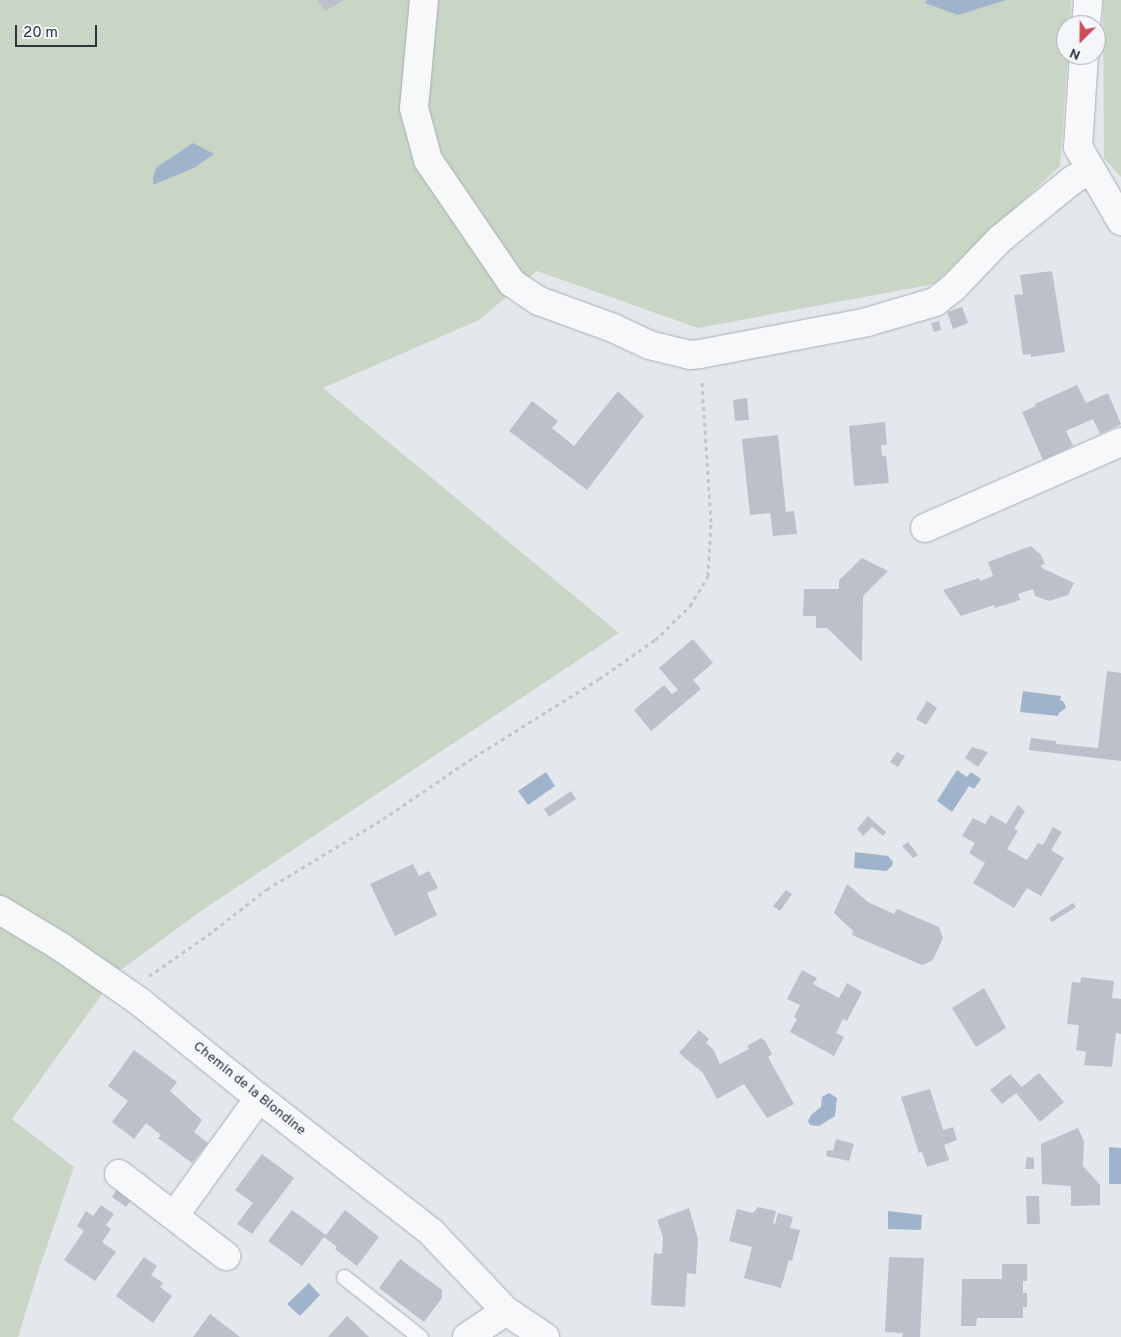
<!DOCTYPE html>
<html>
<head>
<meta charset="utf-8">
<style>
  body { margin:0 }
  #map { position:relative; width:1121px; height:1337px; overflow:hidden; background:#e4e7ec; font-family:Overpass,sans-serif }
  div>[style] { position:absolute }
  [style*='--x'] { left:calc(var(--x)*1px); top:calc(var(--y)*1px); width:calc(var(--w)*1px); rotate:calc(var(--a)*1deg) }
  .green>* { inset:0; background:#c9d6c5 }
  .water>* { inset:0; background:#9fb4cc }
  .building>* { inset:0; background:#bbc0ca }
  .path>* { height:3px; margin-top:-1.5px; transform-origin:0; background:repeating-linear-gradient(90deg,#c2c5cb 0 4px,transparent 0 8px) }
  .roads { filter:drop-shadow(0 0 1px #a9aeb7) drop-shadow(0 0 1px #a9aeb7) }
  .service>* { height:15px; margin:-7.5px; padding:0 7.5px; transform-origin:7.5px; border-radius:7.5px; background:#f7f8fa }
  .minor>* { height:28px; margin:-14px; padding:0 14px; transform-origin:14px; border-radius:14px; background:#f7f8fa }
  span { translate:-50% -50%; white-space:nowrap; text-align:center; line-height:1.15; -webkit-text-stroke:4px #f4f6f9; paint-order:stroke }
  .street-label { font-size:14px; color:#2b3445 }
  .north { position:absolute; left:1056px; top:15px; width:50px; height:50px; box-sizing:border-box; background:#f4f6f9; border:1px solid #a4a8b1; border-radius:50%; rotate:203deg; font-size:14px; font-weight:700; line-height:20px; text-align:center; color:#2b3445 }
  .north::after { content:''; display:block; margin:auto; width:18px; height:22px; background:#d1495b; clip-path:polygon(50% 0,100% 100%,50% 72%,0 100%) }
  .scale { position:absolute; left:15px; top:25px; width:82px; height:22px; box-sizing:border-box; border:2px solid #2b3445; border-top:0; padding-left:6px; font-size:15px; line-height:18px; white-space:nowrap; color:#2b3445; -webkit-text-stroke:4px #f4f6f9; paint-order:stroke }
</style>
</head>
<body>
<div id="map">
  <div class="green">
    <i style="clip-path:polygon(0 0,1071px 0,1070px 25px,1066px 25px,1068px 55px,1060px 166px,934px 284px,698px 328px,537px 271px,479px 320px,323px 388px,619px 633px,201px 911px,118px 972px,12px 1119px,74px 1167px,39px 1269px,18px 1337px,0 1337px)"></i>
    <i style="clip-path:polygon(1103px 0,1121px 0,1121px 177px,1104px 158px)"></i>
  </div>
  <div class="water">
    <i style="clip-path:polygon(927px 0,1006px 0,958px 15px,925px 3px)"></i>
    <i style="clip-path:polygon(193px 143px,214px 154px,194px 168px,153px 185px,153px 177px,157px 167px)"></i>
    <i style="clip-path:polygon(1023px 691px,1061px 696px,1060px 700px,1064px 702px,1066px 708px,1059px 713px,1058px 716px,1020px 712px)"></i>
    <i style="clip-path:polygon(957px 770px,967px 777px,971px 772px,981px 779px,974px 789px,969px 786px,952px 812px,937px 801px)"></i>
    <i style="clip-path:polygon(546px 772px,555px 786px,528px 805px,518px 791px)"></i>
    <i style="clip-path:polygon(855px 852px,888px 856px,893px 862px,892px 866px,886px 871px,854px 868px)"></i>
    <i style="clip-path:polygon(829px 1093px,837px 1098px,835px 1116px,819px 1126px,810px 1125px,808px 1121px,811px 1115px,821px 1107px,822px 1097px)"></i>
    <i style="clip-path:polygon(1109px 1147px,1121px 1148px,1121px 1184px,1109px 1184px)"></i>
    <i style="clip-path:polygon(888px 1211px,922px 1215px,921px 1230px,888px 1229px)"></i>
    <i style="clip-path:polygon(309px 1283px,320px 1295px,300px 1316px,287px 1304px)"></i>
  </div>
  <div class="building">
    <i style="clip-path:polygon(318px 0,344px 0,325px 11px)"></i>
    <i style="clip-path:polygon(1052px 271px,1065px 352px,1031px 357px,1031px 354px,1023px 355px,1014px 295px,1023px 294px,1020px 275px)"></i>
    <i style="clip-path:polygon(962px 307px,968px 323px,953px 329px,947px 312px)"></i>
    <i style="clip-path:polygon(939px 321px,941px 330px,934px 332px,931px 323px)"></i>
    <i style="clip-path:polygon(1077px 385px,1086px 403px,1108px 393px,1121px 424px,1100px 434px,1093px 419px,1066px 431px,1073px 446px,1043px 460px,1022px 412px,1036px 406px,1035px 404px)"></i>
    <i style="clip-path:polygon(618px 391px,644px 416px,587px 490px,509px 431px,532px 401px,558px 421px,552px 428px,574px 446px)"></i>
    <i style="clip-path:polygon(747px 398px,749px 420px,735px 421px,733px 400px)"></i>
    <i style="clip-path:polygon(885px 422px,887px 445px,881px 445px,882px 456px,886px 456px,889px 483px,854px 486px,849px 426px)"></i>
    <i style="clip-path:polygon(778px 435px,786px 512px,794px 511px,797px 534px,773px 536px,770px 513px,750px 515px,742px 439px)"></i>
    <i style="clip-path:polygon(1031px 546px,1041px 555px,1045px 564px,1041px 565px,1042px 568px,1074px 583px,1068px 595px,1049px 601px,1035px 596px,1033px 589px,1018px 594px,1020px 600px,995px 608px,994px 605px,961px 616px,943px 590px,979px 578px,980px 581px,993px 576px,988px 562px)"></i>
    <i style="clip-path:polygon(862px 558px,888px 571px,863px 596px,862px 662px,827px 628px,816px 628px,816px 616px,803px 616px,804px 589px,839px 589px,839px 580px)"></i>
    <i style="clip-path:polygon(693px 639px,713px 663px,693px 680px,701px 689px,651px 731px,634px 710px,664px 685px,672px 694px,678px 690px,659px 668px)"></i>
    <i style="clip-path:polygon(1107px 671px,1121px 673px,1121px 761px,1029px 750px,1031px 738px,1056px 741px,1056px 744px,1098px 748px)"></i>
    <i style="clip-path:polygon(927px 701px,937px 708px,926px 725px,916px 719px)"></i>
    <i style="clip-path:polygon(972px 747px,988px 752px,978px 767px,965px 758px)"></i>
    <i style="clip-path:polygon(897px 752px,905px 756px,898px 767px,890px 762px)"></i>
    <i style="clip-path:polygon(571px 791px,576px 799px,549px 817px,544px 809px)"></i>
    <i style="clip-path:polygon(1018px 805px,1025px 811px,1014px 829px,1018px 831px,1007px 849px,1027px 860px,1038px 843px,1043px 845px,1053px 827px,1062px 832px,1051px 850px,1064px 858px,1041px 896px,1027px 888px,1014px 908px,973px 883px,985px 863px,969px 853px,975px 843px,962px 836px,973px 818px,985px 824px,991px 815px,1006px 824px)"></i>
    <i style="clip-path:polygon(868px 816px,886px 832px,883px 836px,872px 827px,863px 836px,857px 829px)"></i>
    <i style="clip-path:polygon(908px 842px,918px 855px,913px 858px,902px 846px)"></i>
    <i style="clip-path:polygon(413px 864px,419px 876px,429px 871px,438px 888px,427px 893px,437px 915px,395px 936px,370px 884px)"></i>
    <i style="clip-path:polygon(847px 884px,868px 902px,894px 914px,897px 909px,939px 927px,943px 938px,933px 960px,922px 965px,852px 935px,853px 931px,834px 913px)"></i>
    <i style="clip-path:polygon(786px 890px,792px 894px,780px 911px,773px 906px)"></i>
    <i style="clip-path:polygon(1073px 903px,1076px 907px,1052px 922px,1049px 918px)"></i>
    <i style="clip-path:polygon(802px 970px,817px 978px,813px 984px,839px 998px,847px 983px,862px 992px,847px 1021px,843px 1019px,836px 1033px,844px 1037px,834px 1056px,790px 1032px,797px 1019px,794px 1017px,800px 1005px,787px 999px)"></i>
    <i style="clip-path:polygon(1081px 977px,1114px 981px,1112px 998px,1121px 999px,1121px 1034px,1116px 1033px,1112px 1067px,1084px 1065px,1086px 1052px,1076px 1050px,1079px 1025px,1067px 1024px,1072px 982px,1080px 983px)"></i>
    <i style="clip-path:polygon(984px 988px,1006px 1028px,976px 1047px,952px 1008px)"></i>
    <i style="clip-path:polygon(699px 1030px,709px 1039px,706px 1043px,713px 1049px,720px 1064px,747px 1050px,749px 1049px,747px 1046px,761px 1038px,765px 1041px,772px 1054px,768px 1057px,794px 1104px,767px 1118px,744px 1084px,717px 1099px,703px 1073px,679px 1053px)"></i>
    <i style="clip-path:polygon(134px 1050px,177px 1082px,170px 1091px,202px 1120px,194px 1132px,208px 1143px,192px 1163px,158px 1138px,161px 1135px,146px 1123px,134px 1139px,112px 1122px,128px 1101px,108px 1086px)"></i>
    <i style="clip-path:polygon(1039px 1073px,1064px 1102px,1040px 1122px,1016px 1093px,1002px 1104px,990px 1090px,1010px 1074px,1022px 1087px)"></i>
    <i style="clip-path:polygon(930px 1089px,943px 1130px,953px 1127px,957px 1140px,944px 1145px,949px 1160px,927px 1167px,922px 1152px,919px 1153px,901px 1097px)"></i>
    <i style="clip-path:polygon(1078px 1128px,1084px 1141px,1083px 1166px,1100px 1185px,1100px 1205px,1071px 1206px,1071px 1186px,1042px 1184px,1041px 1144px)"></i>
    <i style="clip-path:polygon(836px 1139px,854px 1144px,849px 1161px,826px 1156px,827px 1150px,833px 1151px)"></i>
    <i style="clip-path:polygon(262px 1154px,294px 1178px,252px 1234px,237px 1224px,253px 1203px,235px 1190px)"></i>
    <i style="clip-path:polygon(1027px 1157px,1034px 1158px,1034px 1169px,1025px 1169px)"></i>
    <i style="clip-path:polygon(119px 1185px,134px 1196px,126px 1207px,112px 1197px)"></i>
    <i style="clip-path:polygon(1026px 1196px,1039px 1196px,1040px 1224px,1027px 1224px)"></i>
    <i style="clip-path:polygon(101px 1205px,114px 1214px,106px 1225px,111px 1229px,102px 1242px,116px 1252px,95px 1281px,64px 1260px,84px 1231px,77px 1226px,86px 1211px,93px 1216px)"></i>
    <i style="clip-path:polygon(758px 1207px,776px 1211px,773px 1223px,775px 1224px,778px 1213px,793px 1217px,790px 1228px,800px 1230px,792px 1261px,789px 1260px,781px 1288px,744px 1278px,752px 1247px,729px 1241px,737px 1209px,753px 1213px)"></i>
    <i style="clip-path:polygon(689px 1208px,698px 1239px,696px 1274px,687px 1273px,685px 1307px,651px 1305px,654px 1253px,662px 1254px,663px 1237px,657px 1220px)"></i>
    <i style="clip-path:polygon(292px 1210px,326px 1235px,345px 1210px,379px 1237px,357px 1266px,335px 1249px,337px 1247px,324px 1237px,302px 1266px,268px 1241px)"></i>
    <i style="clip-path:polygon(144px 1257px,157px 1266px,151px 1275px,163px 1283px,160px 1287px,172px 1296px,153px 1323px,116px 1296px)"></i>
    <i style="clip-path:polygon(889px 1257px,924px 1258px,920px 1337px,902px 1337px,903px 1333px,885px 1332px)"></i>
    <i style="clip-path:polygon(400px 1259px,442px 1290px,442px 1298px,424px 1322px,379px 1288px)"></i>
    <i style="clip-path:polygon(1002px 1264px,1027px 1264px,1027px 1281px,1023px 1281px,1023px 1293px,1027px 1293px,1027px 1307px,1023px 1307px,1023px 1318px,977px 1318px,976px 1326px,961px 1326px,962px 1279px,1002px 1279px)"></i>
    <i style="clip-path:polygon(210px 1314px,240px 1337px,193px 1337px)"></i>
    <i style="clip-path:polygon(347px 1316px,369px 1337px,328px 1337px)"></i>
  </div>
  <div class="path">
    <i style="--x:149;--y:976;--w:72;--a:-34.8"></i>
    <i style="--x:208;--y:935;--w:75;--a:-37.9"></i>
    <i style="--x:267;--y:889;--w:135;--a:-31.1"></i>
    <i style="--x:383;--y:819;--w:110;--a:-34.3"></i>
    <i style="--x:474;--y:757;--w:147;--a:-32"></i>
    <i style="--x:599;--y:679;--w:68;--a:-34.9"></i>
    <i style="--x:655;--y:640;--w:49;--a:-44.2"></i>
    <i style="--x:690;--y:606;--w:35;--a:-59"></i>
    <i style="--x:708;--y:576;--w:54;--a:-86.8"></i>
    <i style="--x:711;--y:522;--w:140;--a:-93.7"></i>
  </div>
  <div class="roads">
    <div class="service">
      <i style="--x:344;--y:1277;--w:97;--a:38.3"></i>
    </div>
    <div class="minor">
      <i style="--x:424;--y:0;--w:108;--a:95.3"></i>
      <i style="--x:414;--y:108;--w:54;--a:74.9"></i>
      <i style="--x:428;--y:160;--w:149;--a:55.7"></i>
      <i style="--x:512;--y:283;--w:32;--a:34"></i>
      <i style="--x:539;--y:301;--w:79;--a:20"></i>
      <i style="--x:613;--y:328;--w:40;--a:25"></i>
      <i style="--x:649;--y:345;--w:42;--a:13.7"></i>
      <i style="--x:690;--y:355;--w:10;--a:-6"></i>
      <i style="--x:700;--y:354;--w:170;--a:-10.8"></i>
      <i style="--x:867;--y:322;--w:71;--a:-16.4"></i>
      <i style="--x:935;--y:302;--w:23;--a:-38"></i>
      <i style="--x:953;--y:288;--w:68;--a:-46.2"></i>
      <i style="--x:1000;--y:239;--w:92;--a:-39.2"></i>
      <i style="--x:1071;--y:181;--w:22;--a:-32"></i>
      <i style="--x:1086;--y:25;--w:25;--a:-85"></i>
      <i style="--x:1084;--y:55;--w:92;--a:93.7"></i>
      <i style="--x:1078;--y:147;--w:86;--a:59.8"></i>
      <i style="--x:925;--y:528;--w:214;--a:-23.7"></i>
      <i style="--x:0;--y:910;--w:71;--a:31.2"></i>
      <i style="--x:61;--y:947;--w:96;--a:34.8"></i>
      <i style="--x:140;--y:1002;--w:153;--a:38.9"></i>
      <i style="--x:259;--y:1098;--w:218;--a:37.9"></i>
      <i style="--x:431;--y:1232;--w:109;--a:46.5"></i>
      <i style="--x:506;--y:1311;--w:47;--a:33.7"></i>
      <i style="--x:119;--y:1174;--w:135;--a:37.5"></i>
      <i style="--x:174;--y:1216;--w:145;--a:-54.2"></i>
      <i style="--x:467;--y:1337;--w:47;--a:-33.7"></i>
    </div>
  </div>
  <div class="street-label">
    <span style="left:249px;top:1089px;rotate:39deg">Chemin de la Blondine</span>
  </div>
  <div class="north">N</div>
  <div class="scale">20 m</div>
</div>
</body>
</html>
